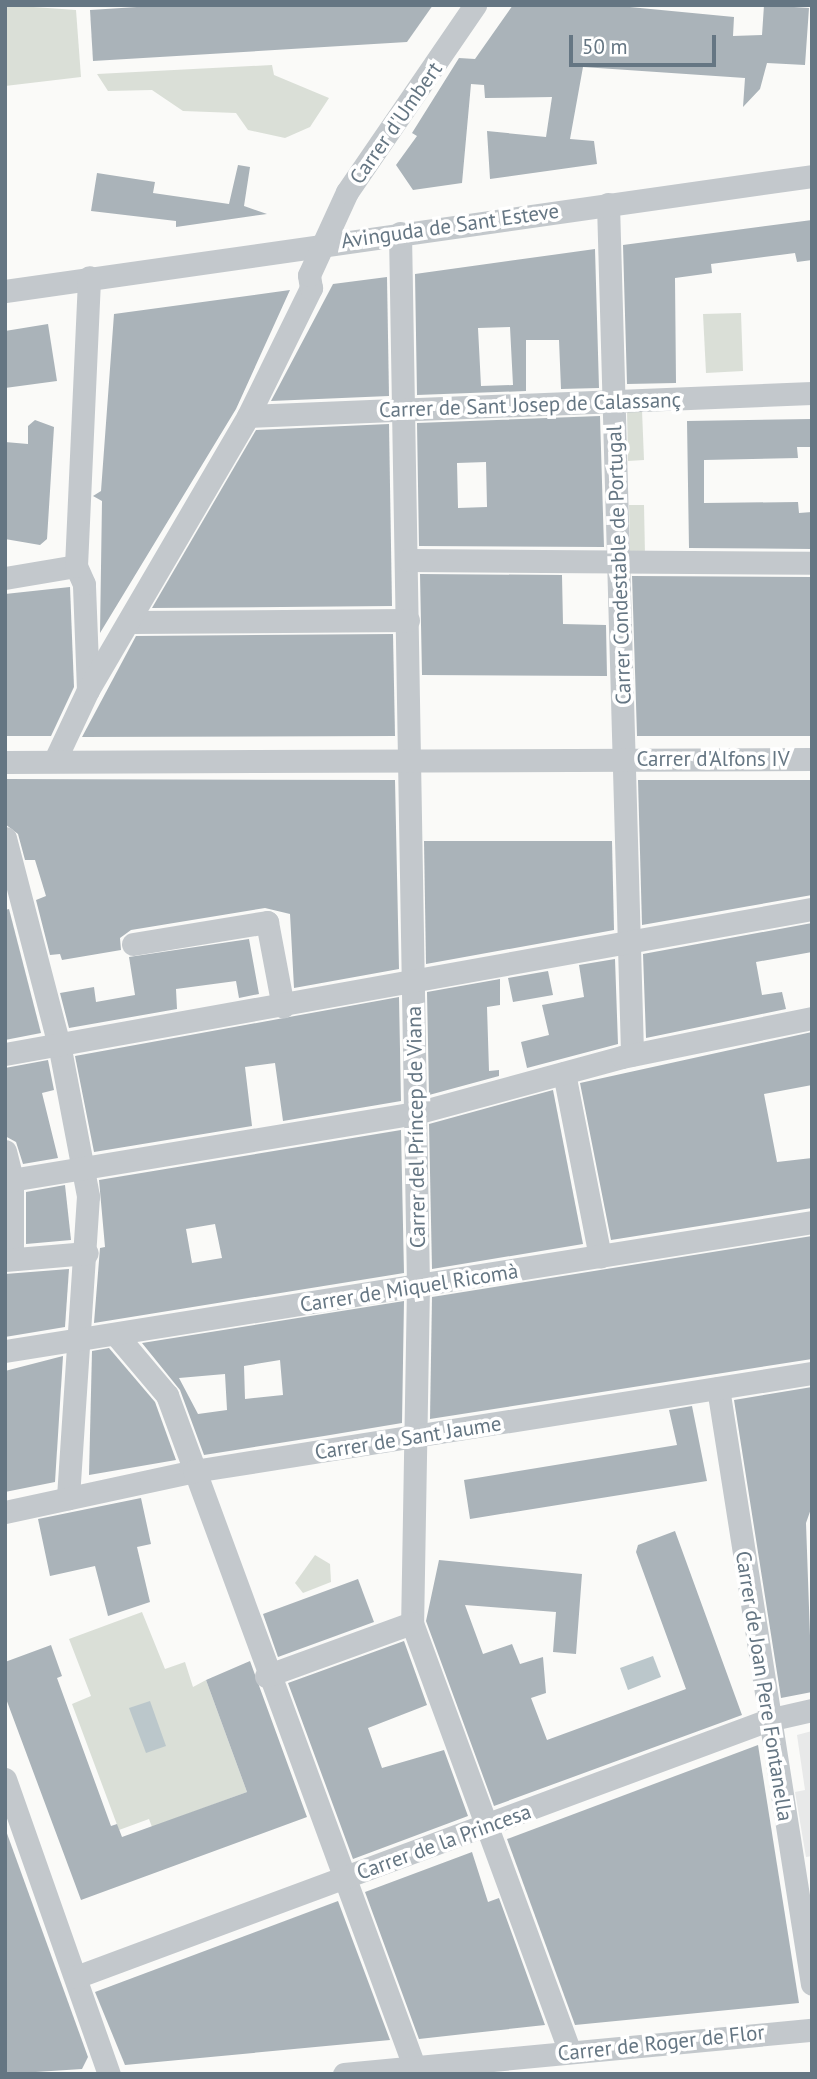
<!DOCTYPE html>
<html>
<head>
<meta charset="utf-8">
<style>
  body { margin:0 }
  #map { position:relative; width:817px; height:2079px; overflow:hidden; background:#fafaf8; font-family:"PT Sans",sans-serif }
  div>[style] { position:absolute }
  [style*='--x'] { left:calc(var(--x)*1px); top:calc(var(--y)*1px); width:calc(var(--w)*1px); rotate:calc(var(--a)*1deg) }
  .built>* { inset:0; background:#e8e9e9 }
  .green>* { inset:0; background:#dadfd7 }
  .water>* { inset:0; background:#bbc7cb }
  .building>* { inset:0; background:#aab3b9 }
  .minor>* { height:23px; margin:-11.5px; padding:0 11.5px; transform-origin:11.5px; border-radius:11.5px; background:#c3c8cc }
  span { translate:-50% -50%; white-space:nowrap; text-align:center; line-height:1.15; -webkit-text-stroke:7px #fff; paint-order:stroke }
  .street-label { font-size:21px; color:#657683 }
  .frame { position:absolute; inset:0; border:7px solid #657683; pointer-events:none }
  .scale { position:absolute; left:569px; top:35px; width:147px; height:32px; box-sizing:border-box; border:4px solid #657683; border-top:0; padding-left:9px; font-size:21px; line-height:24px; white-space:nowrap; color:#657683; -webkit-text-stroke:5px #fff; paint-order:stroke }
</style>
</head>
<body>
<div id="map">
  <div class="built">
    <i style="clip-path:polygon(812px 1731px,812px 1856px,806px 1857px,795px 1792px,805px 1790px,797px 1735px)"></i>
  </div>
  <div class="green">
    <i style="clip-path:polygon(5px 5px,76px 10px,81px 77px,5px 86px)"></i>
    <i style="clip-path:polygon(272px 65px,274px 75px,329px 98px,310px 127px,285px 138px,248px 130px,236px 113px,183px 111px,152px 90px,108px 91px,97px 74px)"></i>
    <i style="clip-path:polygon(741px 313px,743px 371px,706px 373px,703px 314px)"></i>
    <i style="clip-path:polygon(627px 410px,642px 410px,644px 460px,628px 461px)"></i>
    <i style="clip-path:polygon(629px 505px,644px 505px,645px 555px,630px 556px)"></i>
    <i style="clip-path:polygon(315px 1555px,330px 1564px,331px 1582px,303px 1593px,295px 1583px)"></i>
    <i style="clip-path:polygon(142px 1612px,165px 1669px,185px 1662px,193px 1687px,206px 1680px,247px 1792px,152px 1827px,149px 1819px,119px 1830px,72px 1704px,91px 1696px,69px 1639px)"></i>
  </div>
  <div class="water">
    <i style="clip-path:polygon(653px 1656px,661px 1677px,628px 1690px,620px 1668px)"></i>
    <i style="clip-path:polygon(150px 1701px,166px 1746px,146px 1753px,129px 1708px)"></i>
  </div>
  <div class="building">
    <i style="clip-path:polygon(168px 5px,433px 5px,407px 42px,93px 61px,90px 10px)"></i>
    <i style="clip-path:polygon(513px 5px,609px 5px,734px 17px,733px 36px,762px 35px,764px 5px,809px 8px,805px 65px,767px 63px,760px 89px,743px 107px,745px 78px,583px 67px,570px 139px,594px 141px,597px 164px,490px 179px,487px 131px,546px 137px,552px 97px,485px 98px,484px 85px,471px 84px,462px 183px,413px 190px,396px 165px,417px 136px,412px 133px,459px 58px,475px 59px)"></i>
    <i style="clip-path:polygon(238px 165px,250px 167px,244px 206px,267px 214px,176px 227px,176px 221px,91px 211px,97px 173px,155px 182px,153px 193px,229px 204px)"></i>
    <i style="clip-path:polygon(812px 220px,812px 260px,797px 262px,795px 253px,711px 264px,712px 273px,675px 278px,676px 383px,627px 384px,623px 245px)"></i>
    <i style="clip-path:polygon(evenodd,595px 249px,599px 388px,561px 389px,559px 340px,526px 340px,526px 391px,417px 395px,415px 274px,595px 249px,510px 327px,513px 385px,481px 386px,478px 328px,510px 327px)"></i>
    <i style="clip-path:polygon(387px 277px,389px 396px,271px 401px,333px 284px)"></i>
    <i style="clip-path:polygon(290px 290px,236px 409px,100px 633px,102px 501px,93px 496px,101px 491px,114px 314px)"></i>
    <i style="clip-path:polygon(48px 324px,57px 381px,5px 388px,5px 331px)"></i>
    <i style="clip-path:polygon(evenodd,600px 416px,604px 547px,419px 546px,417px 423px,600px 416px,486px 462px,487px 507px,458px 508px,457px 463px,486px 462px)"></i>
    <i style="clip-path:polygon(812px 419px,812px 447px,797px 447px,798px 458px,704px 460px,704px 503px,798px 502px,799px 513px,812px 512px,812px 549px,689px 548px,687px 421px)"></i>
    <i style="clip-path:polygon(35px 420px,54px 427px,47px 539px,40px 545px,5px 539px,5px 442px,28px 444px,28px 426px)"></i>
    <i style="clip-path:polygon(389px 424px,392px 606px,152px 608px,256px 430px)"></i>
    <i style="clip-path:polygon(420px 574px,562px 575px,563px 624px,606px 625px,607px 676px,422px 675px)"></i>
    <i style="clip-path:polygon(632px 576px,812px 577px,812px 736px,637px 736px)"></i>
    <i style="clip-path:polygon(70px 587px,74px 687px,51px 736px,5px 736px,5px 594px)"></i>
    <i style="clip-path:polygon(393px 634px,395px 736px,82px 737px,136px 636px)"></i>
    <i style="clip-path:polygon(5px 779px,395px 780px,399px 969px,294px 988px,290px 914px,265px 908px,131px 930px,120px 938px,121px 950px,62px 960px,60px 954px,50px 955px,36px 900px,46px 896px,35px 860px,25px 860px,18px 834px,5px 824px)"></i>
    <i style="clip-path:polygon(638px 780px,812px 780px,812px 895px,642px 925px)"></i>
    <i style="clip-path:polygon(424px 841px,612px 841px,614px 930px,426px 964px)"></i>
    <i style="clip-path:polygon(9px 909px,41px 1033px,5px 1040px,5px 910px)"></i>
    <i style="clip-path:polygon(812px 923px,812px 952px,756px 962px,762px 995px,782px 992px,786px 1009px,646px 1038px,643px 954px)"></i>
    <i style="clip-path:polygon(249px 939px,259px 994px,239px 998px,236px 981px,176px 989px,177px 1009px,69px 1028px,60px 993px,94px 987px,96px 1002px,135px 995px,129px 957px)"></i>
    <i style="clip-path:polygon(615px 959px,618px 1044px,527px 1068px,521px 1042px,549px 1035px,542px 1005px,584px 997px,579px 965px)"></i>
    <i style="clip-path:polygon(548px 971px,553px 995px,513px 1002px,508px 978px)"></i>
    <i style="clip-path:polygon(500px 979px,500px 1005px,487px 1007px,489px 1071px,499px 1070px,499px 1076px,429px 1095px,427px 992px)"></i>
    <i style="clip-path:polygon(399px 997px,401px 1101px,283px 1121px,275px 1063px,245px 1067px,252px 1126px,94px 1152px,75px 1056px)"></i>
    <i style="clip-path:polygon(812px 1032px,812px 1085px,764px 1094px,777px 1162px,812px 1158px,812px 1208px,611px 1240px,580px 1083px)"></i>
    <i style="clip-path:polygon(48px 1060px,54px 1090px,42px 1093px,58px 1158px,23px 1164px,16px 1142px,5px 1136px,5px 1068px)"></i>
    <i style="clip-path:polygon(553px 1090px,583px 1244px,432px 1269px,429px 1124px)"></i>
    <i style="clip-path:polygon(evenodd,401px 1130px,404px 1273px,94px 1323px,100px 1248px,105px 1247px,99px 1180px,401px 1130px,215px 1224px,222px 1258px,192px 1263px,186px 1229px,215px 1224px)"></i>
    <i style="clip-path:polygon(65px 1185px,71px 1240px,26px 1244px,26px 1192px)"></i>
    <i style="clip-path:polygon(812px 1236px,812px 1359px,430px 1419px,432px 1297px)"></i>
    <i style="clip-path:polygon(69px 1269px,65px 1327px,5px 1337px,5px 1274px)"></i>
    <i style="clip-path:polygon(evenodd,404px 1301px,402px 1423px,324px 1436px,204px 1455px,180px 1390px,142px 1343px,404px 1301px,280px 1360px,283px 1395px,245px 1399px,244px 1366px,280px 1360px,404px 1301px,225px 1374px,227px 1410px,198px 1414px,179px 1378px,225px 1374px)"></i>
    <i style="clip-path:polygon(109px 1348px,155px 1402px,176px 1460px,89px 1475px,92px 1351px)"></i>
    <i style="clip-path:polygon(63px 1356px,55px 1482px,5px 1492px,5px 1371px)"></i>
    <i style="clip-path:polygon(812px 1387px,812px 1506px,806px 1523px,812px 1692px,781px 1698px,734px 1400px)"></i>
    <i style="clip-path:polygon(692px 1406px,707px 1481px,470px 1519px,464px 1480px,677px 1445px,669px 1410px)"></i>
    <i style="clip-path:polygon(141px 1498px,151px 1544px,137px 1547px,150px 1602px,108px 1616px,95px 1566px,50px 1576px,38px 1519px)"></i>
    <i style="clip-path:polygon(675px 1531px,742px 1715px,494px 1806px,426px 1621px,439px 1560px,582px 1574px,576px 1654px,553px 1652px,556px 1612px,465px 1605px,483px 1654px,512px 1644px,520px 1664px,543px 1657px,546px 1693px,531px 1698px,547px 1740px,686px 1689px,636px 1552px,638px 1545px)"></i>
    <i style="clip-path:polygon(358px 1579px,374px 1622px,278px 1657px,263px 1614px)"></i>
    <i style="clip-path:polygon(404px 1641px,427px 1705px,368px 1728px,382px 1768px,444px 1750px,468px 1816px,353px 1859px,288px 1683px)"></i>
    <i style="clip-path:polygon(51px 1645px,62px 1676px,57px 1678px,111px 1826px,117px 1824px,122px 1837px,247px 1792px,206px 1680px,250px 1661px,307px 1817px,81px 1900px,5px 1696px,5px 1662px)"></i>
    <i style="clip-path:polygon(758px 1745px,799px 2003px,575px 2025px,507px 1839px)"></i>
    <i style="clip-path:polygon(5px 1828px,88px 2057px,82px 2069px,5px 2074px)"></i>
    <i style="clip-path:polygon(472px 1852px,488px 1902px,499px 1898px,545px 2025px,419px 2039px,365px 1892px)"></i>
    <i style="clip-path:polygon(338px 1901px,390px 2040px,125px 2065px,95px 1992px)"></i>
  </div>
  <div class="minor">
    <i style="--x:608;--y:204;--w:851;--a:88.38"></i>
    <i style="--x:400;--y:233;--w:1053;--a:89.02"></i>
    <i style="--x:418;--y:1286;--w:337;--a:91"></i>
    <i style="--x:412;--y:1623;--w:457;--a:69.8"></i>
    <i style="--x:5;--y:291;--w:815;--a:-8.11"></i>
    <i style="--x:248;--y:416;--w:564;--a:-2.34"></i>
    <i style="--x:408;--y:560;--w:404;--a:0.4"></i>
    <i style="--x:5;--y:578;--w:72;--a:-9.6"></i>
    <i style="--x:131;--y:622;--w:277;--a:-0.4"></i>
    <i style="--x:88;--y:690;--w:106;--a:-92.2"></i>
    <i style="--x:84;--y:584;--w:20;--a:-114"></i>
    <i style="--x:76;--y:566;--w:289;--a:-87.4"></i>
    <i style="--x:55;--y:760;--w:77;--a:-64.8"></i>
    <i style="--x:88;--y:690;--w:317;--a:-59.7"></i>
    <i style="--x:248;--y:416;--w:143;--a:-63.8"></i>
    <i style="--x:311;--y:288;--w:13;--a:-99"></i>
    <i style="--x:309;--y:275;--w:91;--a:-65.4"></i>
    <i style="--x:347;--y:192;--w:227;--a:-55.6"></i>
    <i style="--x:5;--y:762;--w:807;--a:-0.21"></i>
    <i style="--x:5;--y:838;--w:218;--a:75.4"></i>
    <i style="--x:60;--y:1049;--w:150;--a:79.2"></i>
    <i style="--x:88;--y:1196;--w:303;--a:93.8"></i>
    <i style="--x:133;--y:944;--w:136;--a:-9.3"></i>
    <i style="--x:267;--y:922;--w:86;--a:79.3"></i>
    <i style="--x:5;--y:1054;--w:820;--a:-10.19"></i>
    <i style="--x:564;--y:1073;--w:187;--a:78.9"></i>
    <i style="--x:5;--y:1151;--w:30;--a:76"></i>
    <i style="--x:12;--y:1180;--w:79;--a:90"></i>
    <i style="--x:5;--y:1181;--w:417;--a:-9.4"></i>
    <i style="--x:416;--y:1113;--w:213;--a:-15.2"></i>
    <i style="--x:622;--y:1057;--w:194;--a:-11.6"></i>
    <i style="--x:5;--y:1260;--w:82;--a:-4.9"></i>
    <i style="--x:118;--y:1337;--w:76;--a:49.8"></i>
    <i style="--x:167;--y:1395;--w:724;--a:69.79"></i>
    <i style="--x:5;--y:1351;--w:817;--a:-9.08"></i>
    <i style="--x:718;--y:1388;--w:603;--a:81.04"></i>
    <i style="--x:5;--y:1512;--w:193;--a:-12.2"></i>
    <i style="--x:194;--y:1471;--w:626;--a:-9.01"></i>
    <i style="--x:266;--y:1676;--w:155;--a:-20"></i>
    <i style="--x:5;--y:1779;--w:313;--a:70.6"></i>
    <i style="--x:76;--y:1977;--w:738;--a:-20.37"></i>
    <i style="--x:768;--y:1720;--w:45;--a:-12.8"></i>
    <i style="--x:344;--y:2074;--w:470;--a:-5.4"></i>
  </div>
  <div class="street-label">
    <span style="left:396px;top:123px;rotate:-55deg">Carrer d'Umbert</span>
    <span style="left:450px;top:226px;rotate:-8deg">Avinguda de Sant Esteve</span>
    <span style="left:530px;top:405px;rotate:-2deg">Carrer de Sant Josep de Calassanç</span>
    <span style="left:619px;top:565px;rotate:-92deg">Carrer Condestable de Portugal</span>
    <span style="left:713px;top:759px">Carrer d'Alfons IV</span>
    <span style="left:416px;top:1127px;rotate:-91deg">Carrer del Príncep de Viana</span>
    <span style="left:409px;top:1288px;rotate:-9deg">Carrer de Miquel Ricomà</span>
    <span style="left:408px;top:1438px;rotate:-9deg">Carrer de Sant Jaume</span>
    <span style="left:764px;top:1686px;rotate:81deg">Carrer de Joan Pere Fontanella</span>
    <span style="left:444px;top:1842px;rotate:-20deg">Carrer de la Princesa</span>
    <span style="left:661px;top:2043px;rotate:-6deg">Carrer de Roger de Flor</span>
  </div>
  <div class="frame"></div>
  <div class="scale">50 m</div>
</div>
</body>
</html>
